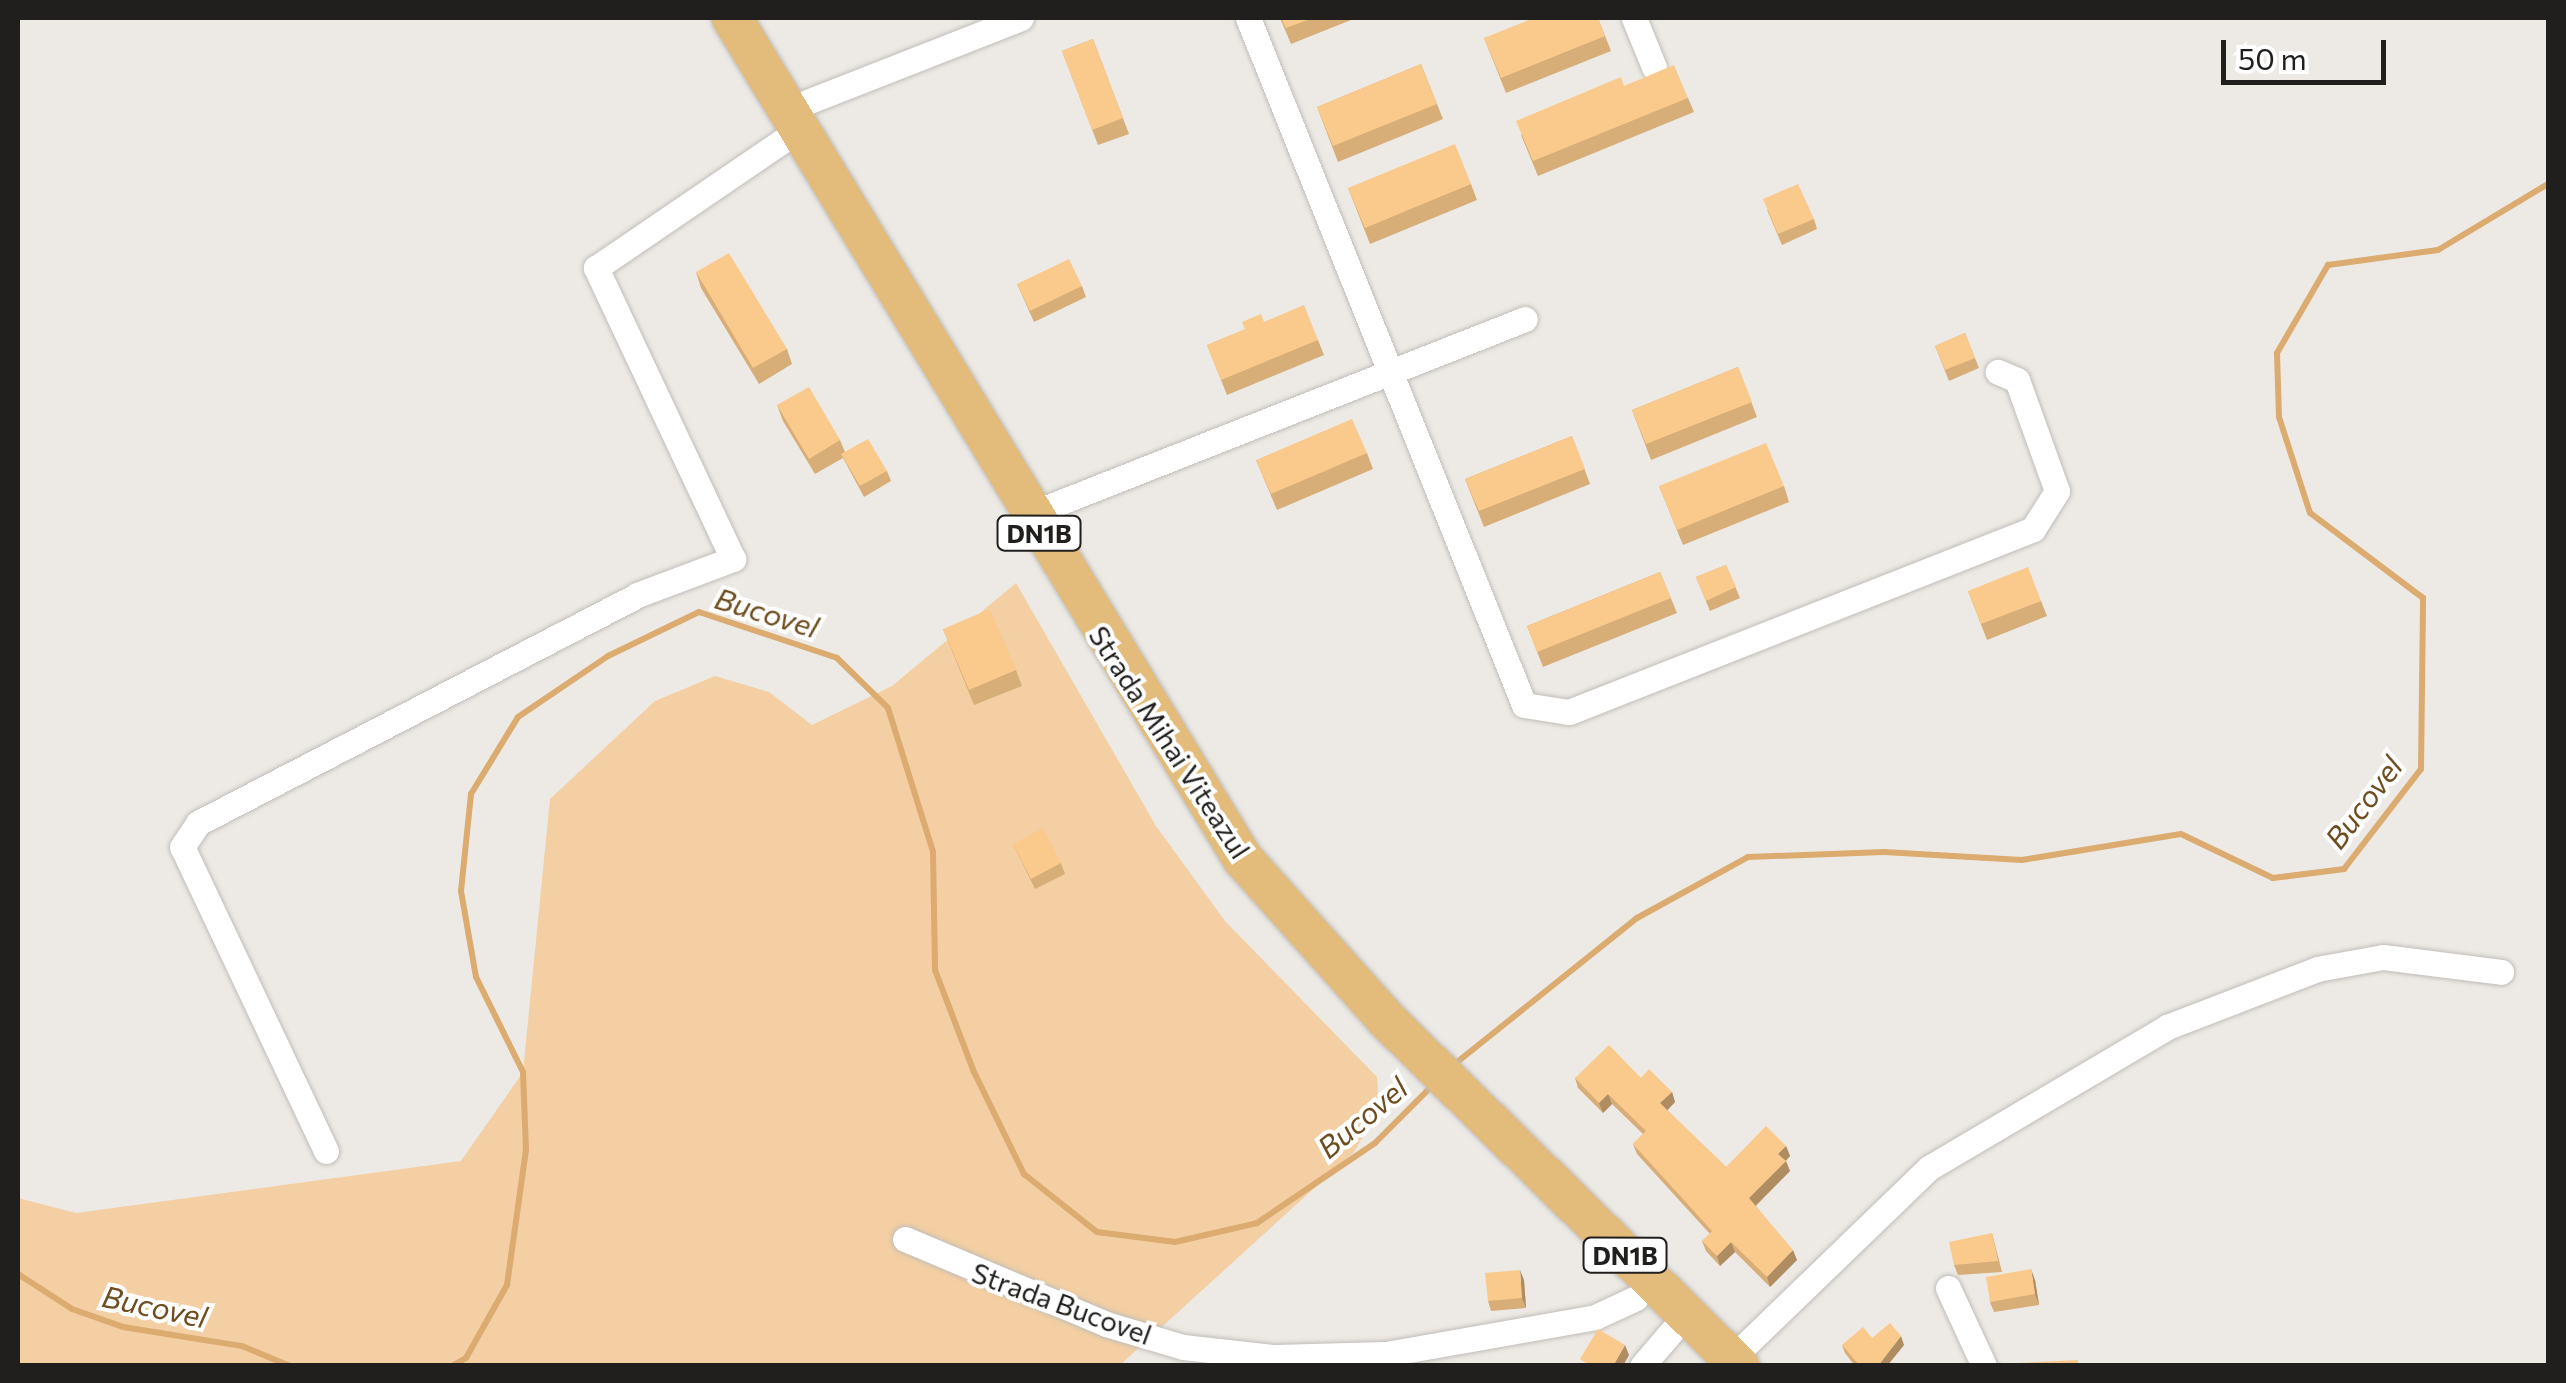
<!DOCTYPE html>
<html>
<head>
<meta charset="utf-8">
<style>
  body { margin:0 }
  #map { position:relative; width:2566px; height:1383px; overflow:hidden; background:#edeae5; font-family:Commissioner,sans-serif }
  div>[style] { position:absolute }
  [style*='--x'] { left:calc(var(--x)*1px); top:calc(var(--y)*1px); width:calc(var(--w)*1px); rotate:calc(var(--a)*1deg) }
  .green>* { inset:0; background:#f3cfa3 }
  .stream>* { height:6px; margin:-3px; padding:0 3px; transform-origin:3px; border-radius:3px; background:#dbab6f }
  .roads { filter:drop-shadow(0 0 2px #c1bdb9) drop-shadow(0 0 2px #c1bdb9) }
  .minor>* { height:25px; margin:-12.5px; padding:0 12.5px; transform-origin:12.5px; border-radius:12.5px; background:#fff }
  .primary>* { height:40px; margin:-20px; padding:0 20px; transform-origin:20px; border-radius:20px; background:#e3bb7a }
  .wall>* { inset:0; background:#d7ad78 }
  .shaded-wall>* { inset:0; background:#af8d62 }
  .building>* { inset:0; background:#fac98c }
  span { translate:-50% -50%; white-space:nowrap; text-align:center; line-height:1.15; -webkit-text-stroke:8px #fff; paint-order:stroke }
  .shield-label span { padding:2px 8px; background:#fff; border:2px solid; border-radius:8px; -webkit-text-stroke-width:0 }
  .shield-label { font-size:25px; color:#211f1e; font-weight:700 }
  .street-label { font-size:28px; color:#211f1e }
  .water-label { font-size:30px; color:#6e4d20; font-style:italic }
  .frame { position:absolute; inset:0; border:20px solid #211f1e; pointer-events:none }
  .scale { position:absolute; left:2221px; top:40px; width:165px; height:45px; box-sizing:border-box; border:5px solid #211f1e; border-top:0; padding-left:12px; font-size:30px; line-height:35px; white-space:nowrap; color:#211f1e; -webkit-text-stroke:8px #fff; paint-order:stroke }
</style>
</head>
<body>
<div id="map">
  <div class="green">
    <i style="clip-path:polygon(1016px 583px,1156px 826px,1225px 921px,1377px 1077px,1379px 1108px,1354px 1152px,1120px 1365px,18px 1365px,18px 1198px,76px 1213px,461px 1161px,523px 1072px,550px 799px,655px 701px,715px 676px,769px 692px,812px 725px,892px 686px)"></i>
  </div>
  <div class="stream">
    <i style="--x:1451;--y:1067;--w:238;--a:-38.7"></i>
    <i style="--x:1637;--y:918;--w:127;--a:-28.8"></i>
    <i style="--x:1748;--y:857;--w:136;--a:-2.1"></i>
    <i style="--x:1884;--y:852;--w:138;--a:3.3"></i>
    <i style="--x:2022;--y:860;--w:161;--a:-9.3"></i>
    <i style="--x:2181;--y:834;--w:102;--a:25.6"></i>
    <i style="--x:2273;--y:878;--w:72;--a:-7.2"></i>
    <i style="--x:2344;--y:869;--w:126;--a:-52.4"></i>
    <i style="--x:2421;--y:769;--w:171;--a:-89.3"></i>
    <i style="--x:2423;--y:598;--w:141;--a:-143"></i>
    <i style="--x:2310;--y:513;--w:101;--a:-107.9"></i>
    <i style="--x:2279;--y:417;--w:64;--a:-91.8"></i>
    <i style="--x:2277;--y:353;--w:102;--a:-59.9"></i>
    <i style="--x:2328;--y:265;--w:111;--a:-7.8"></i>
    <i style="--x:2438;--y:250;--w:128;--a:-31"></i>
    <i style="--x:18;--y:1274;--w:64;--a:32.9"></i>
    <i style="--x:72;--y:1309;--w:54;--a:19.4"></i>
    <i style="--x:123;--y:1327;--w:121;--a:9.1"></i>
    <i style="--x:242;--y:1346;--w:52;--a:22.6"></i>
    <i style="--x:452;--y:1366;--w:16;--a:-30"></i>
    <i style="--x:466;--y:1358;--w:84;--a:-60.7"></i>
    <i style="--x:507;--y:1285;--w:136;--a:-82"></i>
    <i style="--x:526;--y:1150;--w:78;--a:-92.2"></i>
    <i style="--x:523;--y:1072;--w:106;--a:-116.3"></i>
    <i style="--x:476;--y:977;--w:87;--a:-99.9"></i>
    <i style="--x:461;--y:891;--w:98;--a:-84.1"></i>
    <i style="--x:471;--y:794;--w:90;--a:-58.6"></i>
    <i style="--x:518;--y:717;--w:109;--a:-34.1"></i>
    <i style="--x:608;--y:656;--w:101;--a:-25.8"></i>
    <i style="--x:699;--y:612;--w:145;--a:18.4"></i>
    <i style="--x:837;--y:658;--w:71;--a:44.4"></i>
    <i style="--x:888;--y:708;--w:151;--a:72.6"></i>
    <i style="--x:933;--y:852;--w:118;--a:89"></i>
    <i style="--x:935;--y:970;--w:109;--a:69.1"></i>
    <i style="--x:974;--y:1072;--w:114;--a:63.9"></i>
    <i style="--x:1024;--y:1174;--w:93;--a:38.5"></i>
    <i style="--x:1097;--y:1232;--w:79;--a:7.3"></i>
    <i style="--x:1175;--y:1242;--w:84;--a:-13"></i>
    <i style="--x:1257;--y:1223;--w:143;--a:-34.1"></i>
    <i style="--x:1375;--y:1143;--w:81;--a:-45"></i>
  </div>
  <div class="roads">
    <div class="minor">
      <i style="--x:1248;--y:18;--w:740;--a:68.11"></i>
      <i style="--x:1524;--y:705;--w:46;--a:8.8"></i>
      <i style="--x:1569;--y:712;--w:499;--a:-21.5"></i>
      <i style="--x:2033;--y:529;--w:45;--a:-57.7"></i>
      <i style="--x:2057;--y:491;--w:118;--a:-109.8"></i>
      <i style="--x:2017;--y:380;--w:21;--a:-157"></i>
      <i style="--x:1634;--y:18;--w:53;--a:67.8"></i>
      <i style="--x:789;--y:109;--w:249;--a:-21.4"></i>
      <i style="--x:1028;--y:515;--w:534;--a:-21.52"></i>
      <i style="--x:326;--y:1151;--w:336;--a:-115.3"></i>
      <i style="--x:182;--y:847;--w:29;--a:-56"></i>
      <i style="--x:198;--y:823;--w:495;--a:-27.4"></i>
      <i style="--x:637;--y:595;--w:103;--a:-20.6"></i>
      <i style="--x:733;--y:559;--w:322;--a:-115.2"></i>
      <i style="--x:596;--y:268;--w:224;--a:-34.3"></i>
      <i style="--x:905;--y:1239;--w:218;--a:22.9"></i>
      <i style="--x:1106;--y:1324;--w:80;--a:16.6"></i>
      <i style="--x:1183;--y:1347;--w:92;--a:6.3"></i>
      <i style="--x:1274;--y:1357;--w:112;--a:-1.5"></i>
      <i style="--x:1386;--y:1354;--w:212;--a:-10"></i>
      <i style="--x:1595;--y:1317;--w:45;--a:-24.9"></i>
      <i style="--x:1948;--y:1288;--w:86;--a:65.2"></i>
      <i style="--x:1732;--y:1358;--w:274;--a:-44"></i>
      <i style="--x:1929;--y:1168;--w:277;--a:-30.6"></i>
      <i style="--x:2167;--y:1027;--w:161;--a:-21.1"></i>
      <i style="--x:2317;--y:969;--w:67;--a:-10.3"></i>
      <i style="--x:2383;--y:957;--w:119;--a:7.2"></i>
      <i style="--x:1642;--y:1366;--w:45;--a:-49.5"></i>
    </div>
    <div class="primary">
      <i style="--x:732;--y:18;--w:984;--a:58.72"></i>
      <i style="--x:1243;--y:859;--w:216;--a:48.2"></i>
      <i style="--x:1387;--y:1020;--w:494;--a:44.5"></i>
    </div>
  </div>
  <div class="wall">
    <i style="clip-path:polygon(1280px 18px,1356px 18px,1291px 44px)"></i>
    <i style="clip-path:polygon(1598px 18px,1611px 51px,1506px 93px,1484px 38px)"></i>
    <i style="clip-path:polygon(1093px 39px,1129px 134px,1098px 145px,1062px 51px)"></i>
    <i style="clip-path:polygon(1421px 64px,1443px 119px,1338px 162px,1317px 107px)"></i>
    <i style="clip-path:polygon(1624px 86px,1688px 98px,1694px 112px,1538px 176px,1521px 135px)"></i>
    <i style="clip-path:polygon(1471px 184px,1477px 200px,1370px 244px,1348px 188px)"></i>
    <i style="clip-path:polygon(1767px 210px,1814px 219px,1817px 229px,1782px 245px)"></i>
    <i style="clip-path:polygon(696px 272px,787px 349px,792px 364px,759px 384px,701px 288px)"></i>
    <i style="clip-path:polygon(1017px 284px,1082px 286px,1086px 297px,1034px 322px)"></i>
    <i style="clip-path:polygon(1264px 322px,1318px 340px,1324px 355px,1227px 395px,1207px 345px)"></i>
    <i style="clip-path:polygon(1965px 333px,1979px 368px,1949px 381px,1935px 346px)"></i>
    <i style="clip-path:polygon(1738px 367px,1757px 417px,1651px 460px,1632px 410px)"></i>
    <i style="clip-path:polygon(777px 405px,840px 440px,845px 452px,887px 471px,891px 481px,864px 497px,843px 458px,815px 474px,783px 421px)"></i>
    <i style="clip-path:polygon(1572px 436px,1590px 484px,1484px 527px,1465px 479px)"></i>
    <i style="clip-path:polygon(1367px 453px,1373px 469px,1277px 510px,1256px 460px)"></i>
    <i style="clip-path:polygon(1659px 486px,1784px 486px,1789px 502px,1683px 545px)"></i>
    <i style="clip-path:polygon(1726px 565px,1740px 598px,1710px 611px,1696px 577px)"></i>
    <i style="clip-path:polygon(1660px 572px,1677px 613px,1543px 667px,1527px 626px)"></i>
    <i style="clip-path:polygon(1968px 591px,2041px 601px,2047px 616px,1987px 640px)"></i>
    <i style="clip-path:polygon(943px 629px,1016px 670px,1022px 686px,974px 705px)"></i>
    <i style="clip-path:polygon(1013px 844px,1061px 863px,1065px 874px,1035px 889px)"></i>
    <i style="clip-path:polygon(1575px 1078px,1641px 1078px,1672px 1092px,1675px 1102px,1667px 1110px,1726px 1167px,1786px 1146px,1790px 1156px,1786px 1161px,1790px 1171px,1756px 1206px,1797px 1260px,1770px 1287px,1735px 1252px,1720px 1266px,1706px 1251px,1702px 1241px,1710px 1234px,1637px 1154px,1633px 1144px,1643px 1134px,1612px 1104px,1603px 1113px,1578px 1088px)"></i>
    <i style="clip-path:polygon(1992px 1233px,2002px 1272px,1958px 1275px,1954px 1265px)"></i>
    <i style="clip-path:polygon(1524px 1280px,1526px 1308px,1491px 1311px,1488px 1301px)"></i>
    <i style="clip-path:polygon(2035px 1280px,2039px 1305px,1994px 1312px,1990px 1302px)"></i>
    <i style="clip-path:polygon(1842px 1345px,1904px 1345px,1887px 1366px,1855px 1366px,1845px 1353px)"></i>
  </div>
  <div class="shaded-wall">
    <i style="clip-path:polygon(1672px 1092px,1675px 1102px,1664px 1114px,1660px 1103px)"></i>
    <i style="clip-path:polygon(1608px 1094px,1612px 1104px,1603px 1113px,1599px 1103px)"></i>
    <i style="clip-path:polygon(1786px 1146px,1790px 1156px,1782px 1164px,1778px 1154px)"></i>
    <i style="clip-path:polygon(1786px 1161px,1790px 1171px,1753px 1208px,1749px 1198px)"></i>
    <i style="clip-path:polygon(1731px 1242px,1735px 1252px,1720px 1266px,1717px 1256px)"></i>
    <i style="clip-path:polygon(1793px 1250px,1797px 1260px,1770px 1287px,1767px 1277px)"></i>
    <i style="clip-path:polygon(2031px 1269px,2035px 1280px,2039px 1305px,2035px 1294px)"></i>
    <i style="clip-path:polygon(1520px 1270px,1524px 1280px,1526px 1308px,1522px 1298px)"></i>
    <i style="clip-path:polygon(1901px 1336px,1904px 1345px,1887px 1366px,1878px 1366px)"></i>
    <i style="clip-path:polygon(1625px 1345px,1629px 1355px,1623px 1366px,1613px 1366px)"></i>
  </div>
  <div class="building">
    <i style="clip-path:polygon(1281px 18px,1313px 18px,1286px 28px)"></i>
    <i style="clip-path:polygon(1534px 18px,1598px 18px,1605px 36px,1501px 78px,1484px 38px)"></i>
    <i style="clip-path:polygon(1093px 39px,1123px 118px,1092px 130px,1062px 51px)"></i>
    <i style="clip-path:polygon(1421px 64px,1437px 104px,1333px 146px,1317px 107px)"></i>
    <i style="clip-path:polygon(1674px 65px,1688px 98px,1533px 161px,1516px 121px,1621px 77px,1624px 86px)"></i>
    <i style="clip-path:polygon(1455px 144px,1471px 184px,1365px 228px,1348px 188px)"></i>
    <i style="clip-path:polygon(1798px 184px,1814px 219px,1778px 234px,1763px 199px)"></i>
    <i style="clip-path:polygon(729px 253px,787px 349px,753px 368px,696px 272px)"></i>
    <i style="clip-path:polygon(1069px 259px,1082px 286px,1030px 311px,1017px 284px)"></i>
    <i style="clip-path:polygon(1304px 305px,1318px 340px,1221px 380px,1207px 345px,1245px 329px,1242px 322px,1261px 314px,1264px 322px)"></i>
    <i style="clip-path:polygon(1965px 333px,1975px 358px,1945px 370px,1935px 346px)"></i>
    <i style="clip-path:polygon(1738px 367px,1752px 402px,1646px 444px,1632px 410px)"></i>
    <i style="clip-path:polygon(809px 387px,840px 440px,809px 459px,777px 405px)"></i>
    <i style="clip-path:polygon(1352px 419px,1367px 453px,1271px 494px,1256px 460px)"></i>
    <i style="clip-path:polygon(1572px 436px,1585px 469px,1479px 511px,1465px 479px)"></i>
    <i style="clip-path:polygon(868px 439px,887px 471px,860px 486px,841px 454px)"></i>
    <i style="clip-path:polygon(1766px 443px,1784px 486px,1677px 530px,1659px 486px)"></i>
    <i style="clip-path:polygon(1726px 565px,1736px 587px,1706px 601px,1696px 577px)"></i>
    <i style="clip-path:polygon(2028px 567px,2041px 601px,1981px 624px,1968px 591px)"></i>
    <i style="clip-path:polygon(1660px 572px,1671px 598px,1537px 652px,1527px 626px)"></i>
    <i style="clip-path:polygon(990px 609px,1016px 670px,969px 690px,943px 629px)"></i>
    <i style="clip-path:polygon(1043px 828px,1061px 863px,1031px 879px,1013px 844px)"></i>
    <i style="clip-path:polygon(1609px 1045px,1641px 1078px,1649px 1069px,1672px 1092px,1660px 1103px,1726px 1167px,1766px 1126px,1786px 1146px,1778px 1154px,1786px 1161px,1749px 1198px,1793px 1250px,1767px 1277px,1731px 1242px,1717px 1256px,1702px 1241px,1712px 1231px,1633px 1144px,1646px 1131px,1608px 1094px,1599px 1103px,1575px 1078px)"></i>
    <i style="clip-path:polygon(1992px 1233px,1998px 1261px,1954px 1265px,1949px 1242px)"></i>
    <i style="clip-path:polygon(2031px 1269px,2035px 1294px,1990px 1302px,1986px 1277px)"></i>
    <i style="clip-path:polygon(1520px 1270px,1522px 1298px,1488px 1301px,1485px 1273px)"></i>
    <i style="clip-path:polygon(1890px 1323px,1901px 1336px,1878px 1366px,1860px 1366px,1842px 1345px,1863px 1327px,1872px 1338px)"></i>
    <i style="clip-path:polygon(1598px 1329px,1625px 1345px,1613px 1366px,1591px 1366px,1580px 1359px)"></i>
    <i style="clip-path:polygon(2078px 1360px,2078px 1366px,2018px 1366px,2018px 1363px)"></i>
  </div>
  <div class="shield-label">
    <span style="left:1039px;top:533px">DN1B</span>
    <span style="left:1625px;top:1255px">DN1B</span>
  </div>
  <div class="street-label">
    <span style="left:1170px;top:742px;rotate:57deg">Strada Mihai Viteazul</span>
    <span style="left:1062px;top:1303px;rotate:20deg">Strada Bucovel</span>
  </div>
  <div class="water-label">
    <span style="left:767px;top:612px;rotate:17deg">Bucovel</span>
    <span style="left:2363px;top:802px;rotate:-53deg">Bucovel</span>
    <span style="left:1362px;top:1117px;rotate:-40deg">Bucovel</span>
    <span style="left:155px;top:1306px;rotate:12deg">Bucovel</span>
  </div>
  <div class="frame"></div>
  <div class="scale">50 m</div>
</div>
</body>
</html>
